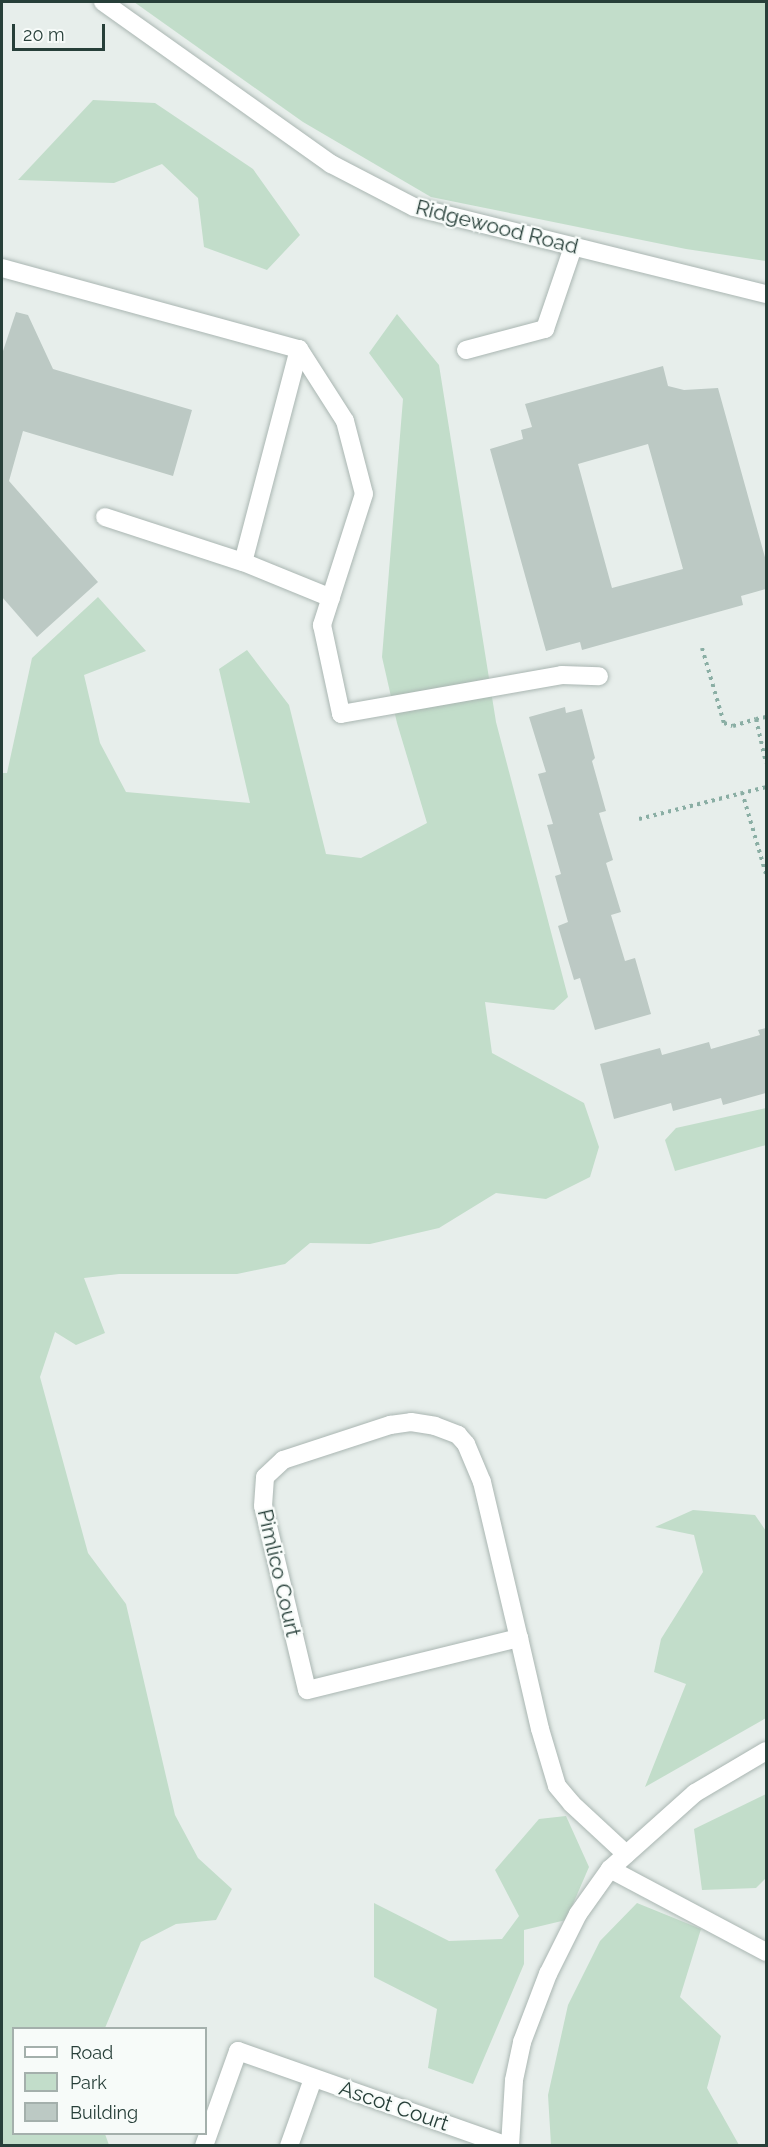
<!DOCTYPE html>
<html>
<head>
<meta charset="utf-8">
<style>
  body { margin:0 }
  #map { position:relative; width:768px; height:2147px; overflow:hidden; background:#e7eeeb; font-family:Raleway,sans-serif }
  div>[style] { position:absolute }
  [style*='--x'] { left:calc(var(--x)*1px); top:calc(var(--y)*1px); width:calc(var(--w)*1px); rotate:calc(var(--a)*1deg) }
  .green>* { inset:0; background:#c2ddca }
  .building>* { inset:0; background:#bcc9c4 }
  .path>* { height:4px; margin-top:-2px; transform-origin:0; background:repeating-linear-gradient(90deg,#8aaea4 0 3px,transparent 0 7.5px) }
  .roads { filter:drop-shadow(0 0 2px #aab6b2) drop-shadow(0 0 2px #aab6b2) }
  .lane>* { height:18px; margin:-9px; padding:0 9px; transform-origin:9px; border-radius:9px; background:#fff }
  .street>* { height:18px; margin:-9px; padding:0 9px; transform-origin:9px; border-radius:9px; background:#fff }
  span { translate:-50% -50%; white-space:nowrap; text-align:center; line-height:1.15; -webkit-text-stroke:4.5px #f7fbf9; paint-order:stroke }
  .street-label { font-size:21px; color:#273f39 }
  .frame { position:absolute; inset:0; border:3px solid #273f39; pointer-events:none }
  .legend { position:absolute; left:12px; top:2027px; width:195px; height:108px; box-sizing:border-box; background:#f7fbf9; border:2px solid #a4b0ac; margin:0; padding:8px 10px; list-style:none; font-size:18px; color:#273f39 }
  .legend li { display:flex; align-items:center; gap:12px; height:30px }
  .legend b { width:30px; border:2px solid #a4b0ac }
  .scale { position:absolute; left:12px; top:24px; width:93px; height:27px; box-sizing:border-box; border:3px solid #273f39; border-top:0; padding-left:8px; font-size:18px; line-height:21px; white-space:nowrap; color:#273f39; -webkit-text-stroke:4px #f7fbf9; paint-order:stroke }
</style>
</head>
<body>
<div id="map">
  <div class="green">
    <i style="clip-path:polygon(134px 2px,766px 2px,766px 261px,686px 249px,431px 197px,303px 122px)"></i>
    <i style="clip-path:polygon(93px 100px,155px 103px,253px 169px,300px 235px,267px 270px,204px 247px,198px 198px,162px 164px,114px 183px,18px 180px)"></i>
    <i style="clip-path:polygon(397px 314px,439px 365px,496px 722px,568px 997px,554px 1010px,485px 1002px,492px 1053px,584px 1103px,599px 1147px,590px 1177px,546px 1199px,496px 1193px,439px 1228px,370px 1244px,310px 1243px,285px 1264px,237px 1274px,119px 1274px,84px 1278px,105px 1333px,76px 1345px,55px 1332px,40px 1377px,88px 1553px,126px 1604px,175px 1815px,198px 1858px,232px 1889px,216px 1920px,176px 1924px,141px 1942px,105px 2028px,14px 2028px,14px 2134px,105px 2134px,109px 2145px,2px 2145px,2px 773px,7px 773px,32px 658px,98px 597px,146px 651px,84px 675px,100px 743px,126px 792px,250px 803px,219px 669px,247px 650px,289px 705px,326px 854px,361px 858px,427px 823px,397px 723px,382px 657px,403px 399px,369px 353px)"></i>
    <i style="clip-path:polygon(766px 1108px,766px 1145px,675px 1171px,665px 1140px,676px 1128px)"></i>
    <i style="clip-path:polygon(693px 1510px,755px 1515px,766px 1531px,766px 1718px,645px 1787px,686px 1684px,654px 1672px,661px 1639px,703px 1572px,694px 1535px,655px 1527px)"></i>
    <i style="clip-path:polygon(766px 1794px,766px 1878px,756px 1888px,702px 1890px,694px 1829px)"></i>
    <i style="clip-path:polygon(566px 1816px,589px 1867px,566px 1920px,524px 1930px,524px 1964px,473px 2084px,428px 2068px,437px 2009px,374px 1977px,374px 1903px,449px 1941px,502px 1939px,519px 1916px,495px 1870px,539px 1819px)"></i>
    <i style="clip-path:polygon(637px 1903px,701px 1929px,680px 1997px,721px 2036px,707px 2088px,739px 2145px,551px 2145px,548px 2095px,568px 2005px,600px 1941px)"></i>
  </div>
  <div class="building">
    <i style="clip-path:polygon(16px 312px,28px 315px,53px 369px,192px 410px,173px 476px,23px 431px,9px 481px,98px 582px,37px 637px,2px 597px,2px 354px)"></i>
    <i style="clip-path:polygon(evenodd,663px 366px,668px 386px,684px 390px,718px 388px,766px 561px,766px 589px,741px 596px,743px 605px,582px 650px,580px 642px,546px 651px,490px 449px,523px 439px,521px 430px,532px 427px,525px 404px,663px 366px,648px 444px,683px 569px,612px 588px,578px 464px,648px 444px)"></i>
    <i style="clip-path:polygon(565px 707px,566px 713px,582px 709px,595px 758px,592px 761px,606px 811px,599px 813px,613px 860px,606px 863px,621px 912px,611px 915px,625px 961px,635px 958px,651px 1014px,595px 1030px,580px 978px,574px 980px,558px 926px,568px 922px,555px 876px,561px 874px,547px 825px,553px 824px,538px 774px,546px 772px,529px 717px)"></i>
    <i style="clip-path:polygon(766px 1028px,766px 1093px,723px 1105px,721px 1098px,673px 1111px,671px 1103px,614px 1119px,600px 1064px,660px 1048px,662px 1055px,709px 1042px,711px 1049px,760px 1035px,758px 1030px)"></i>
  </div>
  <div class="path">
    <i style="--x:702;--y:648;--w:78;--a:73.7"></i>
    <i style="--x:724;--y:723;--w:9;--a:18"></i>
    <i style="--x:733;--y:726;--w:24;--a:-17"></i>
    <i style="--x:766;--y:717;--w:10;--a:169"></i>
    <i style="--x:756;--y:719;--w:45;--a:77.2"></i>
    <i style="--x:742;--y:792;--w:85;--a:73.7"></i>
    <i style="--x:639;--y:819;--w:131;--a:-14.1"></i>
  </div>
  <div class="roads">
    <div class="lane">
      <i style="--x:2;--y:268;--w:308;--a:15.3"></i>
      <i style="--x:299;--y:349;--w:85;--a:57.4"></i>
      <i style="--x:345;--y:421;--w:75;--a:75.4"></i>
      <i style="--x:364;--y:494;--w:138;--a:107.8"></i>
      <i style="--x:322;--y:625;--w:91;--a:77.9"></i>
      <i style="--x:341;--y:714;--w:224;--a:-10"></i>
      <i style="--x:562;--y:675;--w:37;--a:2"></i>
      <i style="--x:299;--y:349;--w:220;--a:104.7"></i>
      <i style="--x:243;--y:562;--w:95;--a:22.2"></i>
      <i style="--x:466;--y:350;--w:82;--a:-14.9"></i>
      <i style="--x:545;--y:329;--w:87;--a:-71.1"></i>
      <i style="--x:105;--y:517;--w:145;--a:18.1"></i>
    </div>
    <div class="street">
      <i style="--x:103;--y:2;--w:280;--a:35.4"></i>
      <i style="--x:331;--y:164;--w:93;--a:27.4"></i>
      <i style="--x:414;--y:207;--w:363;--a:13.9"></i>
      <i style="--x:519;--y:1638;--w:218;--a:166.2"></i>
      <i style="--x:307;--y:1690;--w:189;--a:-103.4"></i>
      <i style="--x:263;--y:1506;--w:29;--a:-86"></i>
      <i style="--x:265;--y:1477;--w:25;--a:-43"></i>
      <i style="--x:283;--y:1460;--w:113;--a:-18.1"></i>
      <i style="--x:390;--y:1425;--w:21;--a:-8"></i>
      <i style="--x:411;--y:1422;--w:24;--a:9"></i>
      <i style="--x:435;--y:1426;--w:25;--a:21"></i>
      <i style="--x:458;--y:1435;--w:12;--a:48"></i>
      <i style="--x:466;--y:1444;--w:41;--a:67.2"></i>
      <i style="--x:482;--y:1482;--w:160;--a:76.7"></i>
      <i style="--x:519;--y:1638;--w:93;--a:77"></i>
      <i style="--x:540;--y:1729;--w:59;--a:73.4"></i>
      <i style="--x:557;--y:1786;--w:23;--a:50"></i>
      <i style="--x:572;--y:1804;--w:74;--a:42.8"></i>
      <i style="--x:610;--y:1869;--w:177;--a:28"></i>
      <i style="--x:204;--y:2146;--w:101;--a:-70.3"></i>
      <i style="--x:238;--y:2051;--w:286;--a:19.4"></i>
      <i style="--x:289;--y:2146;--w:71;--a:-70.3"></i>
      <i style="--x:510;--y:2146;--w:66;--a:-86.5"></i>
      <i style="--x:514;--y:2080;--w:39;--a:-78"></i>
      <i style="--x:522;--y:2042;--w:73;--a:-69.1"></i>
      <i style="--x:548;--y:1974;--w:67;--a:-63.4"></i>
      <i style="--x:578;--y:1914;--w:55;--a:-54.6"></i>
      <i style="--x:610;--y:1869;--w:114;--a:-41.8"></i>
      <i style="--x:695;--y:1793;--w:82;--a:-30.6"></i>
    </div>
  </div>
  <div class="street-label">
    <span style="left:497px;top:227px;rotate:14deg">Ridgewood Road</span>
    <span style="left:279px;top:1573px;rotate:77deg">Pimlico Court</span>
    <span style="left:394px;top:2106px;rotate:19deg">Ascot Court</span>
  </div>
  <div class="frame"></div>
  <ul class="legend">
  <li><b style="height:8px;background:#fff"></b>Road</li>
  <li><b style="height:16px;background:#c2ddca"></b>Park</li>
  <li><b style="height:16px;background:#bcc9c4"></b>Building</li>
  </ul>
  <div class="scale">20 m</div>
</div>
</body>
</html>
